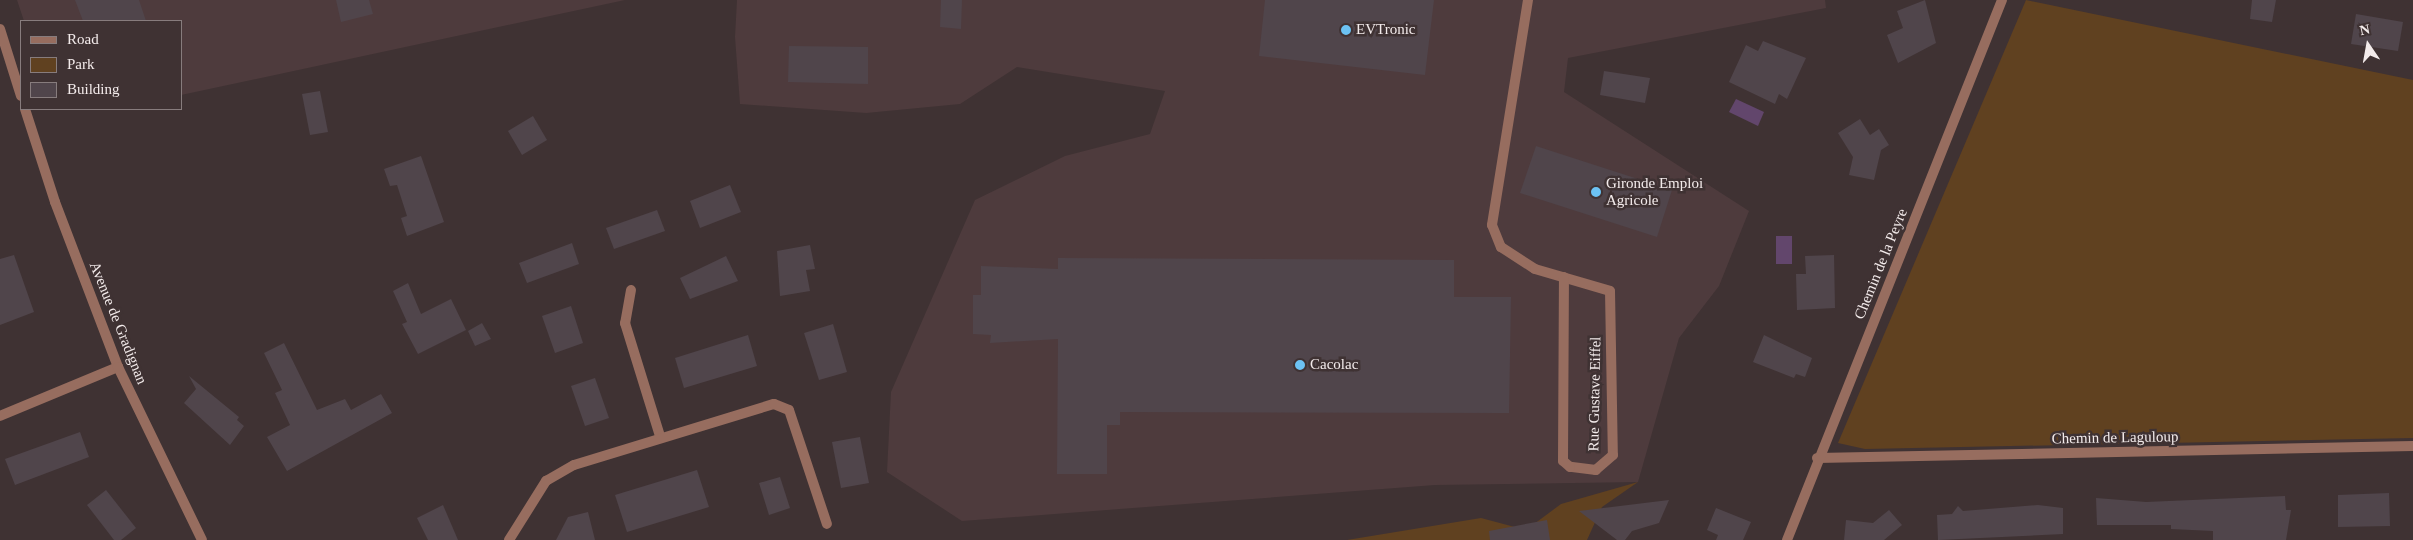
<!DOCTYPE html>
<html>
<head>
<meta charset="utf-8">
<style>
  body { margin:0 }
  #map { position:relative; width:2413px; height:540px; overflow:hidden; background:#3f3233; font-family:Georgia,serif }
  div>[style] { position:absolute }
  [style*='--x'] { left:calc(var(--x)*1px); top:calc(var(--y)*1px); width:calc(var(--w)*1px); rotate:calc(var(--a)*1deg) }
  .built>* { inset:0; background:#4e3b3d }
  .green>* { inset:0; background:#604120 }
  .water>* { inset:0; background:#62466c }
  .building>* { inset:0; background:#50454b }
  .minor>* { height:10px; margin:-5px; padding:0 5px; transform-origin:5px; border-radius:5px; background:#976d5f }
  .tertiary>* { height:10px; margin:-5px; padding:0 5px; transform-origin:5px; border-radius:5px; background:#976d5f }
  .dots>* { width:14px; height:14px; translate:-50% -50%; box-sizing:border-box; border:2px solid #3f3233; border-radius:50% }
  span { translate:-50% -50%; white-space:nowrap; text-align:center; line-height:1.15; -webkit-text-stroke:5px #3f3233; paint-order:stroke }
  .poi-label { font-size:15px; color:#f3ebeb }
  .left { translate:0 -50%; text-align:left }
  .street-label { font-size:15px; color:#f3ebeb }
  .legend { position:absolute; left:20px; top:20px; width:162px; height:90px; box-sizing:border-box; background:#3f3233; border:1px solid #877c7d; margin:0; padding:6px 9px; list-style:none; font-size:15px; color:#f3ebeb }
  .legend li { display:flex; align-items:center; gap:10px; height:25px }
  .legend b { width:25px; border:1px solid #877c7d }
  .north { position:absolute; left:2343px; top:20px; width:50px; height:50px; -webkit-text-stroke:4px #3f3233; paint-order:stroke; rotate:348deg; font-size:14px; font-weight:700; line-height:20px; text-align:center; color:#f3ebeb }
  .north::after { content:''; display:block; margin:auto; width:18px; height:22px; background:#f3ebeb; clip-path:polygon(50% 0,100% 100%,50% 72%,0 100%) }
</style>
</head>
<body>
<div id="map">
  <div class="built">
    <i style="clip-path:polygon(17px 0,625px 0,181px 95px,181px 21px,24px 21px)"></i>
    <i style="clip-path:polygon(737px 0,1825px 0,1826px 8px,1568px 58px,1564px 92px,1749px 211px,1719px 286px,1679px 338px,1638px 482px,1435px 485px,962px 521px,887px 472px,891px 392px,975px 200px,1065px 156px,1150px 134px,1165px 91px,1017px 67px,960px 104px,866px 113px,740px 104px,735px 37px)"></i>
  </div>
  <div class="green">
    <i style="clip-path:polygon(2026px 0,2413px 80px,2413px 438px,1865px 449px,1838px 443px)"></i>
    <i style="clip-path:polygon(1638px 482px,1602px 507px,1587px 540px,1347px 540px,1481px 518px,1526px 530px,1561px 504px)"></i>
  </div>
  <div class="water">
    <i style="clip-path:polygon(1736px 99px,1764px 112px,1758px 126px,1729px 112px)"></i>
    <i style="clip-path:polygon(1776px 236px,1792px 236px,1792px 264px,1776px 264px)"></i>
  </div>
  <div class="building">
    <i style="clip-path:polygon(75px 0,139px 0,146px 21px,83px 21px)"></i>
    <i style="clip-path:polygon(336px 0,369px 0,373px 14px,341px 22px)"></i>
    <i style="clip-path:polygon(941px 0,962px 0,961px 29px,940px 27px)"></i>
    <i style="clip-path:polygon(1265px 0,1434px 0,1425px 75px,1259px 56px)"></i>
    <i style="clip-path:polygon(1925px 0,1936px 43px,1898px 63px,1887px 35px,1903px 28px,1897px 11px)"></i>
    <i style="clip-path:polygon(2252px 0,2276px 0,2272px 22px,2250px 19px)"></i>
    <i style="clip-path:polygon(2356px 14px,2403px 22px,2398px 51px,2351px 44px)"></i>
    <i style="clip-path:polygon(1763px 41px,1806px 58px,1787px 99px,1779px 94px,1775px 104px,1729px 82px,1746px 45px,1758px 51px)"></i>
    <i style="clip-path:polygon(789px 46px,868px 47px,868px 84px,788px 82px)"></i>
    <i style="clip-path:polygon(1604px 71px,1650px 78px,1645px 103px,1600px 95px)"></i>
    <i style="clip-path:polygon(320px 91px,328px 132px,310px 135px,302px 94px)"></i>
    <i style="clip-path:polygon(533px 116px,547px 140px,522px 155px,508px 131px)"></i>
    <i style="clip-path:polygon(1860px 119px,1870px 135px,1879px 129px,1889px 145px,1881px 150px,1874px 180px,1849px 175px,1853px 157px,1838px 133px)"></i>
    <i style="clip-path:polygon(1536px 146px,1672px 190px,1657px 237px,1520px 193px)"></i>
    <i style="clip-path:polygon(421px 156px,444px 222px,407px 236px,401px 218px,407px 216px,397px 185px,390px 186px,384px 169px)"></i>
    <i style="clip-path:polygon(730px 185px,741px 212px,700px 228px,690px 201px)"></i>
    <i style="clip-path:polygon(657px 210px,665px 231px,614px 249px,606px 228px)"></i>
    <i style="clip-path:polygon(572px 243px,579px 264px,527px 283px,519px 263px)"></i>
    <i style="clip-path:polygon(810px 245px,815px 269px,806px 270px,810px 291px,780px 296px,777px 251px)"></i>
    <i style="clip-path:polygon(14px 255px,34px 312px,0 325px,0 259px)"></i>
    <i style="clip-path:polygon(1834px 255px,1835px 308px,1797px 310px,1796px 274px,1806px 274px,1805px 256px)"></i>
    <i style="clip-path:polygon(726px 256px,738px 281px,690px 299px,680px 278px)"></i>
    <i style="clip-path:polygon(1058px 258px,1454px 260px,1454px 297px,1511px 297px,1509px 413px,1120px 412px,1120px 425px,1107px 425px,1107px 474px,1057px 474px,1058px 339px,990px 343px,991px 335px,973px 334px,973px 295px,981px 295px,981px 266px,1058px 269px)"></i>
    <i style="clip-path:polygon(408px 283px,421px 314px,451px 299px,466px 330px,418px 354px,402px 324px,407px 322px,393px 291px)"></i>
    <i style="clip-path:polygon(571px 306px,583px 343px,555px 353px,542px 316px)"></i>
    <i style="clip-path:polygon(482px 323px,491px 339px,475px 346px,468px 331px)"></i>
    <i style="clip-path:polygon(833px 324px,847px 372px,819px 380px,804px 333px)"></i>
    <i style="clip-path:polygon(748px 335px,757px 366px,684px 388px,675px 358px)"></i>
    <i style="clip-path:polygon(1764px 335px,1812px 358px,1805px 377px,1796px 374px,1794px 378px,1753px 362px)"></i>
    <i style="clip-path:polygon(284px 343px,317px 410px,345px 399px,351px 410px,381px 394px,392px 413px,287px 471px,267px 437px,290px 425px,275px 393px,282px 390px,264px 353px)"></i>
    <i style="clip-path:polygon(189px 376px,239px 417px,237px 420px,244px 426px,230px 445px,184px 403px,196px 389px)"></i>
    <i style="clip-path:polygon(595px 378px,609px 418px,585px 426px,571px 386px)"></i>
    <i style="clip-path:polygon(80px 432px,89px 457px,15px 485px,5px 459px)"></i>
    <i style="clip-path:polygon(860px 437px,869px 483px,841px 488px,832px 442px)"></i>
    <i style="clip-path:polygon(697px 470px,709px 507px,627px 532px,615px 495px)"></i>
    <i style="clip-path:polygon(780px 477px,790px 508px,769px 515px,759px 483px)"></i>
    <i style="clip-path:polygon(106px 490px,136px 528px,121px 540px,114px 540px,87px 505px)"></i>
    <i style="clip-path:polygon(2389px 493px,2390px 526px,2338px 527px,2338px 495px)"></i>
    <i style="clip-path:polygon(2285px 496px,2286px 510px,2291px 510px,2286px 540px,2213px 540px,2213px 531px,2171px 529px,2171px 525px,2097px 525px,2096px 498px,2146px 502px)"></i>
    <i style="clip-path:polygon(1669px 500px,1659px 523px,1632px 531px,1625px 540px,1617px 540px,1579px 511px)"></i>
    <i style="clip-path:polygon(443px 505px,458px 540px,428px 540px,417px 518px)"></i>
    <i style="clip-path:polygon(2038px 505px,2063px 508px,2063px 534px,1938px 540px,1937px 515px,1952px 514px,1958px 506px,1963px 511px)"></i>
    <i style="clip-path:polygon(1716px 508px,1751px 522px,1743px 540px,1716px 540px,1718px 535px,1707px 530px)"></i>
    <i style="clip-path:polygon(1889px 510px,1902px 525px,1884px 540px,1844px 540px,1846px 520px,1873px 523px)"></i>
    <i style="clip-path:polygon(588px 512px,595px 540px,556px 540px,568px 517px)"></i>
    <i style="clip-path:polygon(1547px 520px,1550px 540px,1490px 540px,1489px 531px)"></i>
  </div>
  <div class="minor">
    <i style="--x:1528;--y:0;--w:228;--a:99.1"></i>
    <i style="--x:1492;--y:225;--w:24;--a:68"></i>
    <i style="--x:1501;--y:247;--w:40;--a:32.9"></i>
    <i style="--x:1535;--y:269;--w:78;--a:16.3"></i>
    <i style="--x:1610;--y:291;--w:164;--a:89"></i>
    <i style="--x:1613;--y:455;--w:23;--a:139"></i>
    <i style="--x:1596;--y:470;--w:26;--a:-173"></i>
    <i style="--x:1570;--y:467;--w:9;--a:-139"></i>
    <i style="--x:1563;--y:461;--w:184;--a:-89.7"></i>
    <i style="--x:631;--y:290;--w:34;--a:100"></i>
    <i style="--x:625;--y:323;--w:118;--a:72.8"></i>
    <i style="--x:0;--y:416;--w:128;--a:-22.6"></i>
    <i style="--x:1817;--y:458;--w:596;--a:-1.15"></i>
    <i style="--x:509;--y:540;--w:70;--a:-57.9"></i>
    <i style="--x:546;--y:481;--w:32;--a:-30"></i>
    <i style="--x:574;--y:465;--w:209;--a:-17"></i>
    <i style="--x:774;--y:404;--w:16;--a:22"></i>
    <i style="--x:789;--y:410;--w:120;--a:71.6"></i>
    <i style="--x:1787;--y:540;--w:581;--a:-68.29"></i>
  </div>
  <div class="tertiary">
    <i style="--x:0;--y:29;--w:70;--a:72.6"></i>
    <i style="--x:25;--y:109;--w:98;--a:72.1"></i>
    <i style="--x:55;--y:202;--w:177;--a:69.1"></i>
    <i style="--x:118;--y:367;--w:192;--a:64.1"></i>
  </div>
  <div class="dots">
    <i style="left:1346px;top:30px;background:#6cc2f3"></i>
    <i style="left:1596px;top:192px;background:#6cc2f3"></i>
    <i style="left:1300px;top:365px;background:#6cc2f3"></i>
  </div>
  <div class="poi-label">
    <span class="left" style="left:1356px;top:30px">EVTronic</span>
    <span class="left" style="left:1606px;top:192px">Gironde Emploi<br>Agricole</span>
    <span class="left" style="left:1310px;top:365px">Cacolac</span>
  </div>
  <div class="street-label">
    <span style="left:1881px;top:264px;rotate:-68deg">Chemin de la Peyre</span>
    <span style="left:118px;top:323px;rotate:68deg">Avenue de Gradignan</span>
    <span style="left:1595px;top:394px;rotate:-89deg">Rue Gustave Eiffel</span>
    <span style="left:2115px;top:438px;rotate:-1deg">Chemin de Laguloup</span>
  </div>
  <ul class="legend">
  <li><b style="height:6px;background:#976d5f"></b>Road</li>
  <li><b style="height:14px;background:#604120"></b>Park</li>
  <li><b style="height:14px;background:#50454b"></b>Building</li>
  </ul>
  <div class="north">N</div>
</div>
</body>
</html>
